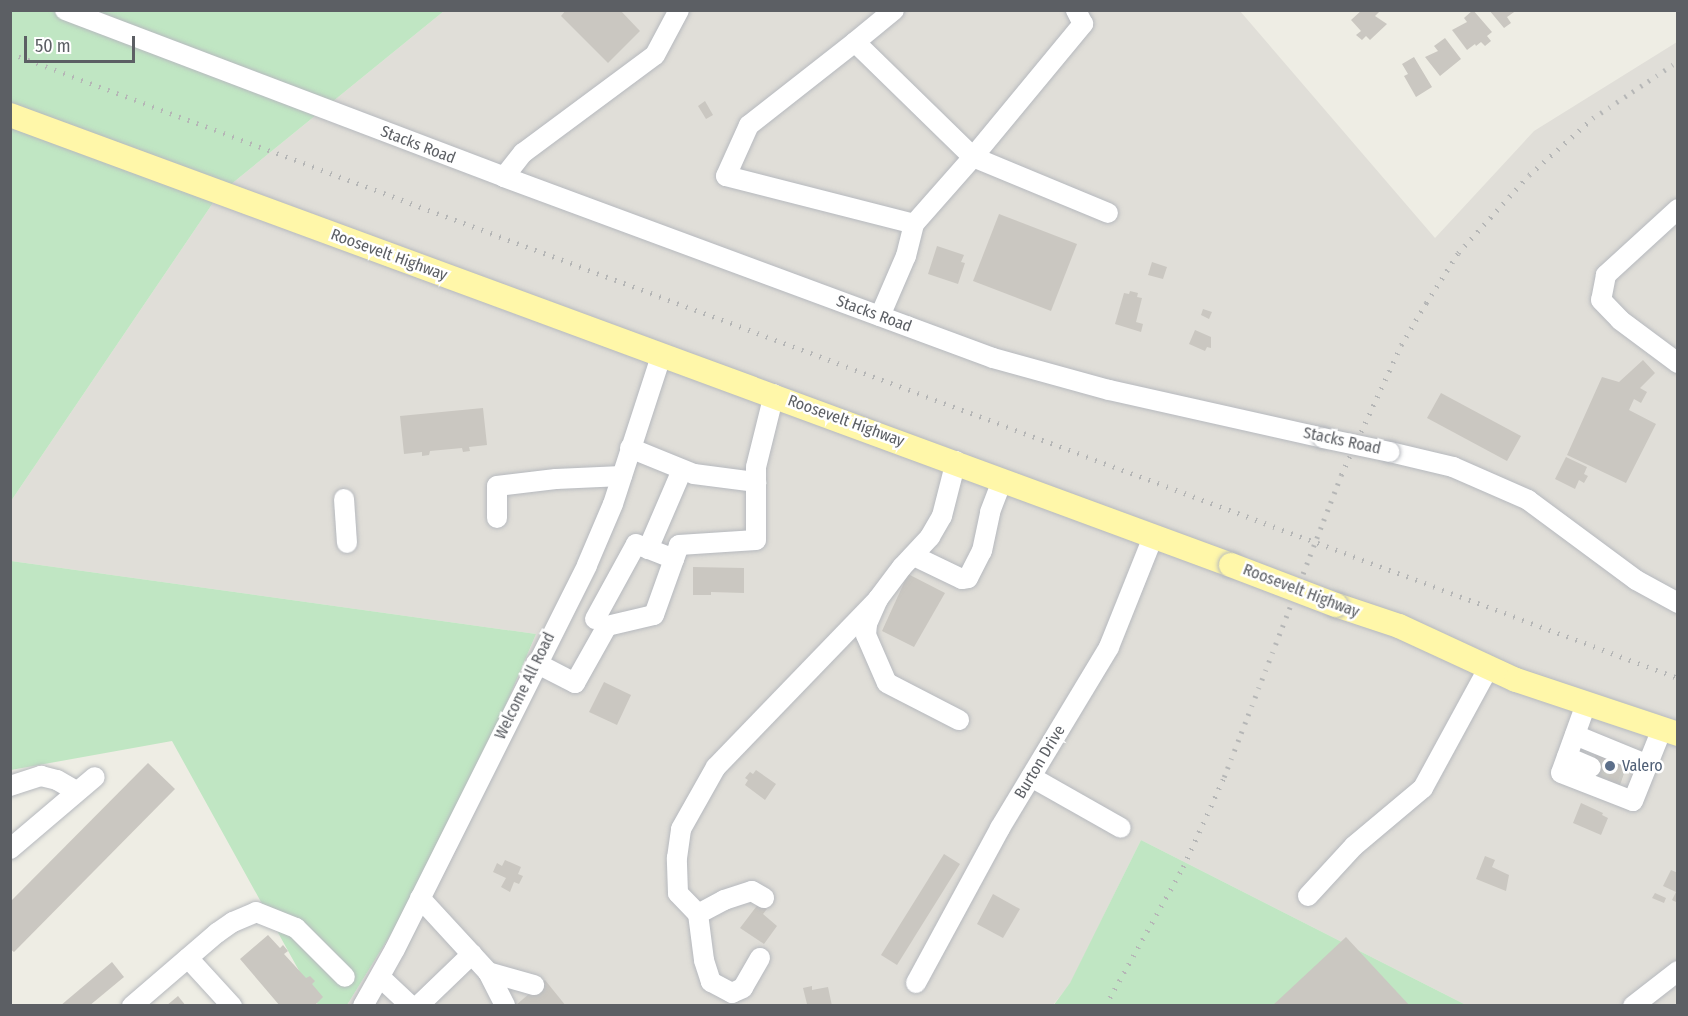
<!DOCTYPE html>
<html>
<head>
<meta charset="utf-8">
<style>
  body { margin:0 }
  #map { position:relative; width:1688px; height:1016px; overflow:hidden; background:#eeede4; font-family:"Fira Sans Condensed",sans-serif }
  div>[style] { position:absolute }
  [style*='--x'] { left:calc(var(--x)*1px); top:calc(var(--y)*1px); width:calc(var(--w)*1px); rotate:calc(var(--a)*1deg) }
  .industrial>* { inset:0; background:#e0ded8 }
  .green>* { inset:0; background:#c0e6c3 }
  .building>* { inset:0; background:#cac7c1 }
  .minor-tunnel>* { height:20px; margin-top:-10px; transform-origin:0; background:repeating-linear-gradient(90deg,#cacac4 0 20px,transparent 0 30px) }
  .roads { filter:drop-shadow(0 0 2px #b6b9be) drop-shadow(0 0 2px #b6b9be) }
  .minor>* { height:20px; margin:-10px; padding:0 10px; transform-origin:10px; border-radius:10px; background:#fff }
  .major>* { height:24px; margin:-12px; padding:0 12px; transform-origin:12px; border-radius:12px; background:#fff7a9 }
  .rail>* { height:4.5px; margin-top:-2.25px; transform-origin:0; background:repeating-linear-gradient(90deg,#b5b6b6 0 1.5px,transparent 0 9.5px) }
  .bridges { filter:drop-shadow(0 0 2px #b6b9be) drop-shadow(0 0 2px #b6b9be) }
  .minor-bridge>* { height:20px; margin:-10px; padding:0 10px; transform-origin:10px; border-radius:10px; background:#fff }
  .major-bridge>* { height:24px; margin:-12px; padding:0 12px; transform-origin:12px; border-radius:12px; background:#fff7a9 }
  .dots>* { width:16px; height:16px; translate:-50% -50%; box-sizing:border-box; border:3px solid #fff; border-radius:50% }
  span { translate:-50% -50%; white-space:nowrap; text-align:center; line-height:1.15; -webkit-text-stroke:5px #fff; paint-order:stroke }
  .street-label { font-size:16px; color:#5c5f64 }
  .service-label { font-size:16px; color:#4e5e75 }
  .left { translate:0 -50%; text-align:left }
  .frame { position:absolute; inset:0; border:12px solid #5c5f64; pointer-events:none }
  .scale { position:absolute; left:24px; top:36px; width:111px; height:27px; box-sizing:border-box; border:3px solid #5c5f64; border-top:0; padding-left:8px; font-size:18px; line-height:21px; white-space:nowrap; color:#5c5f64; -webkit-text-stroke:4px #fff; paint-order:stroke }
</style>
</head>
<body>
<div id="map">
  <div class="industrial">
    <i style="clip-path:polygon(444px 11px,1240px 11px,1435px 238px,1534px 131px,1677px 42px,1677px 1005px,1466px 1005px,1141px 840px,1070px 984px,1053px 1005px,347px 1005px,446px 845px,536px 634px,11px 561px,11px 501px,219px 194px)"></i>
  </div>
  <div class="green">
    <i style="clip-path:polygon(11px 11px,444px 11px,219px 194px,11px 501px)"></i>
    <i style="clip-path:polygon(11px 561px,536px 634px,446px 845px,347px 1005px,318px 1005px,172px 741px,11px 770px)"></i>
    <i style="clip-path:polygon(1141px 840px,1466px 1005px,1053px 1006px,1070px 983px)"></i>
  </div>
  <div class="building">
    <i style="clip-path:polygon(566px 10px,620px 10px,640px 31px,608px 63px,561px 16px)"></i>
    <i style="clip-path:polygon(1362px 10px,1381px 10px,1375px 16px,1387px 24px,1370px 40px,1366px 36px,1362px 40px,1356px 35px,1361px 31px,1351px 20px)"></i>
    <i style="clip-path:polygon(1473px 10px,1492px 32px,1487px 36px,1491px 41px,1485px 46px,1481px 42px,1476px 46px,1475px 44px,1467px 50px,1452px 30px,1467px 22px,1464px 18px)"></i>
    <i style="clip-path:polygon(1489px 10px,1517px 10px,1507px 17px,1511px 23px,1504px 28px)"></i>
    <i style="clip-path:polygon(1445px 38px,1461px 59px,1440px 76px,1425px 57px,1438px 51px,1434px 46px)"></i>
    <i style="clip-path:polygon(1414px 57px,1432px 87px,1416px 97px,1404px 76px,1408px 74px,1402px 64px)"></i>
    <i style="clip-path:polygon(705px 101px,713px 115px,706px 119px,698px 106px)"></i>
    <i style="clip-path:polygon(999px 214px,1077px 244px,1051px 311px,973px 281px)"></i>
    <i style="clip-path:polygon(937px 246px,964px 255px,961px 262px,965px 263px,958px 284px,928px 274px)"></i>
    <i style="clip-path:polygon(1152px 262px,1167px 267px,1163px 279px,1148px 275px)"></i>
    <i style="clip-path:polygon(1130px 291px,1138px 293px,1137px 297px,1142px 298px,1136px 322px,1143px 324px,1141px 332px,1115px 324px,1124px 293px,1129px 294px)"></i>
    <i style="clip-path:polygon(1203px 309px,1212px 312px,1209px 319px,1201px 315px)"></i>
    <i style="clip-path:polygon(1195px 330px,1211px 337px,1211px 348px,1207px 347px,1205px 351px,1189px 344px)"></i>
    <i style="clip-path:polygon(1643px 360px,1655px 373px,1640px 388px,1647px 392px,1641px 403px,1634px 399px,1629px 410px,1656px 424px,1626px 483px,1567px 455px,1602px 377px,1619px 382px)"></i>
    <i style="clip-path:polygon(1441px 393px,1521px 436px,1507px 461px,1427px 418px)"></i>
    <i style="clip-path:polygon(483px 408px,487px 445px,469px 447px,470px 451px,463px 452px,462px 448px,430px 451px,429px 455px,422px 456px,422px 452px,404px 454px,400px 416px)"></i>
    <i style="clip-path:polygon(1566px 457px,1587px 467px,1584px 474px,1588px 476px,1584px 483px,1579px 480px,1575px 489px,1555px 479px)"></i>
    <i style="clip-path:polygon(693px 567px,744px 568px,744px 593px,711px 592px,711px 595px,693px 595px)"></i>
    <i style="clip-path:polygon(908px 574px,945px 593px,914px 647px,882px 631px)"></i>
    <i style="clip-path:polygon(604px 682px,631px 695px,617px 725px,589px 712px)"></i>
    <i style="clip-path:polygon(1597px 751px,1628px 761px,1619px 788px,1588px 778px)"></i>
    <i style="clip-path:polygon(148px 763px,175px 789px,14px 952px,10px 949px,10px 902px)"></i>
    <i style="clip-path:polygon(756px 770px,776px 784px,765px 800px,745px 785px,748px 780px,745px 778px,750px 772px,753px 774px)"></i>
    <i style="clip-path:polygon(1581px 803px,1603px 813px,1602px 815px,1608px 818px,1601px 835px,1573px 823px)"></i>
    <i style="clip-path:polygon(944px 854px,960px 864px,897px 965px,881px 955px)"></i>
    <i style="clip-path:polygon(1485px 856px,1495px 860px,1492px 867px,1509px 875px,1506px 891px,1476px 879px)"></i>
    <i style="clip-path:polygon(505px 860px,521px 867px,518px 874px,523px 876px,519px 884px,514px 882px,510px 892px,501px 887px,506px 878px,493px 872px,497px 863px,502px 866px)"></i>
    <i style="clip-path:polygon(1671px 870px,1678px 873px,1678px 903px,1672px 900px,1676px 892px,1663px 886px)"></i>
    <i style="clip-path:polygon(1655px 893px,1666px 898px,1664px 903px,1652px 898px)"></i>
    <i style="clip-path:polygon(993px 894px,1020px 909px,1003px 938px,977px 924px)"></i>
    <i style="clip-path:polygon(759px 903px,767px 909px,763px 914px,777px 926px,764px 944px,740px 928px)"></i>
    <i style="clip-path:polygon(268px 935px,280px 948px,283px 945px,288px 951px,284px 954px,306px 978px,310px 976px,315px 981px,312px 984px,323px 997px,314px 1006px,280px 1006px,240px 959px)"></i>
    <i style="clip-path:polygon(1346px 937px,1410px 1006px,1272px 1006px)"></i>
    <i style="clip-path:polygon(112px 962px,124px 977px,89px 1006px,60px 1006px)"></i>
    <i style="clip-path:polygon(545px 980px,566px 1006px,515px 1006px)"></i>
    <i style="clip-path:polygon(812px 986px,812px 990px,828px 987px,832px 1006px,807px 1004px,803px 988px)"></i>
    <i style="clip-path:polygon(178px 996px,186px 1006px,166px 1006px)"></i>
  </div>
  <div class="minor-tunnel">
    <i style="--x:1591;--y:767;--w:33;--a:21"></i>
  </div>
  <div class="roads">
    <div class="minor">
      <i style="--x:65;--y:10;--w:470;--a:20.8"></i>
      <i style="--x:504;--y:177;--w:521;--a:20.31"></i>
      <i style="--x:993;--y:358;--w:120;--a:15.4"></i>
      <i style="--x:1109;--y:390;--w:219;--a:12.6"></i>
      <i style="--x:894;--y:10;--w:50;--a:140.6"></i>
      <i style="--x:855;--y:42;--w:165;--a:44.3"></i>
      <i style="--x:973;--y:157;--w:173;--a:-50.4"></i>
      <i style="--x:1083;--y:24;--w:16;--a:-117"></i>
      <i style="--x:855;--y:42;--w:135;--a:141.9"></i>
      <i style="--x:749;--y:125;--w:56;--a:114.3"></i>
      <i style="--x:726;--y:176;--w:194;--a:14.3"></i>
      <i style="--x:504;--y:177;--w:31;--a:-52"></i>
      <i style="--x:523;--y:153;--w:164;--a:-36.6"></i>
      <i style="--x:655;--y:55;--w:51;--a:-61.9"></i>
      <i style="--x:1678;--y:209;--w:98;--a:137.5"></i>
      <i style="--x:1606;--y:275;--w:25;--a:101"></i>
      <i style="--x:1601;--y:300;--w:28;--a:46"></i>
      <i style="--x:1620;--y:320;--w:72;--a:36.6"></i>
      <i style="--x:880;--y:316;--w:65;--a:-66.6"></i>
      <i style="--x:906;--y:256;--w:33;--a:-76"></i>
      <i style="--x:914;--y:224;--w:89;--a:-48.6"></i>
      <i style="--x:973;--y:157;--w:146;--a:22.5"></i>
      <i style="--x:630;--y:448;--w:69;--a:22.1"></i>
      <i style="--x:694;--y:474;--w:63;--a:7.4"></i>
      <i style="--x:1390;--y:452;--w:65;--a:13.4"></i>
      <i style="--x:1453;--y:467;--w:82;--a:23.7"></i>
      <i style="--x:1528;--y:500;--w:134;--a:36.5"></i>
      <i style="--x:1636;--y:580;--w:48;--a:28.7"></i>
      <i style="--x:956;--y:461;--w:57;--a:104.3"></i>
      <i style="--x:942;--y:516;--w:24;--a:120"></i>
      <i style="--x:930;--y:537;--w:41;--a:133"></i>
      <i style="--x:902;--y:567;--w:40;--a:127"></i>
      <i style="--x:878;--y:599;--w:27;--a:114"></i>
      <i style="--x:867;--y:624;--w:11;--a:95"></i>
      <i style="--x:866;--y:635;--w:52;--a:66.4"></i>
      <i style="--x:887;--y:683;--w:81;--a:27.2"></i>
      <i style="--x:344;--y:499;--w:44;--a:86.1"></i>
      <i style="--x:497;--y:518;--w:32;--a:-90"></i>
      <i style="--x:497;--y:486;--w:59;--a:-6.8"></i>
      <i style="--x:556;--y:479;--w:66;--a:-2.6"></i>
      <i style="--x:648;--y:549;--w:86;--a:-66.7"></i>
      <i style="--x:914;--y:556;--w:53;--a:25.6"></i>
      <i style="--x:962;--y:579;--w:6;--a:-9"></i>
      <i style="--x:968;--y:578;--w:30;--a:-63"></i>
      <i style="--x:982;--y:551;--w:40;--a:-78"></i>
      <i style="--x:990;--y:512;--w:34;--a:-69"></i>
      <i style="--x:595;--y:619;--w:85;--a:-61.3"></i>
      <i style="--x:636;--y:544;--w:41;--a:21.5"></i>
      <i style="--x:536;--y:663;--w:44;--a:27.1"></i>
      <i style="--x:575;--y:683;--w:65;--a:-60.7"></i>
      <i style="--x:607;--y:626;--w:48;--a:-13.2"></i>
      <i style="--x:654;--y:615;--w:74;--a:-70.3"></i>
      <i style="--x:679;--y:545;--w:77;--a:-3.7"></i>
      <i style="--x:756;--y:540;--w:73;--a:-90"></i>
      <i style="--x:756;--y:467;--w:75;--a:-76.1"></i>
      <i style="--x:1586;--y:704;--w:73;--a:109.9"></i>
      <i style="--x:1561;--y:773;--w:77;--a:21.3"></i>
      <i style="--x:1633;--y:801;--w:78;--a:-68.1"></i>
      <i style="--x:1575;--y:735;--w:79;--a:22.3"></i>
      <i style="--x:1567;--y:757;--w:26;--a:23"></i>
      <i style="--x:1031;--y:777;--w:103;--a:29.5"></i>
      <i style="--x:10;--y:786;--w:33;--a:-18"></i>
      <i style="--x:41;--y:776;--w:16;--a:14"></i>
      <i style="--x:57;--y:780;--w:22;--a:30"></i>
      <i style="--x:10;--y:849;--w:111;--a:-40.3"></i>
      <i style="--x:1308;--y:896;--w:68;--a:-47.4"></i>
      <i style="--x:1354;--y:846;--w:90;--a:-40"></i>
      <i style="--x:1423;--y:788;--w:138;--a:-61.4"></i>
      <i style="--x:420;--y:898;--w:100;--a:47.4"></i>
      <i style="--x:488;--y:972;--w:38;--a:63"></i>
      <i style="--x:698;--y:914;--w:30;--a:-28"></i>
      <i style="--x:724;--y:900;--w:29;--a:-18"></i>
      <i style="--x:752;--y:891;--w:14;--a:30"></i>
      <i style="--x:188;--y:958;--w:65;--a:47.5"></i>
      <i style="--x:760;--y:958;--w:34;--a:120"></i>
      <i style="--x:743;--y:988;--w:12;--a:156"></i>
      <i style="--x:732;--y:993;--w:24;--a:-152"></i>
      <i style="--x:711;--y:982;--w:23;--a:-108"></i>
      <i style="--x:704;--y:960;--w:46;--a:-97.4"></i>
      <i style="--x:698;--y:914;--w:29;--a:-134"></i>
      <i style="--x:678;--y:893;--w:35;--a:-92"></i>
      <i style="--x:677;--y:858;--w:29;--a:-82"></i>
      <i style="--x:681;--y:829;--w:71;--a:-60.6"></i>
      <i style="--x:716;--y:767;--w:233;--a:-46"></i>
      <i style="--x:488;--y:972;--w:48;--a:15.8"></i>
      <i style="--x:380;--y:977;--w:42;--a:43.1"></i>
      <i style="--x:916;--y:983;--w:176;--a:-61.5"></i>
      <i style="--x:1000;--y:828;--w:211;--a:-58.9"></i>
      <i style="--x:1109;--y:647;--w:118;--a:-68.2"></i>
      <i style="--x:132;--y:1006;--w:112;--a:-40.7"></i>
      <i style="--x:217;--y:933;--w:19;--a:-35"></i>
      <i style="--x:233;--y:922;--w:25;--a:-23"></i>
      <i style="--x:256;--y:912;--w:43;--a:21.8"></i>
      <i style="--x:296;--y:928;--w:69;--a:45"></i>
      <i style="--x:363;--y:1006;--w:65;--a:-60.7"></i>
      <i style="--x:395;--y:949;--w:429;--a:-63.4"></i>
      <i style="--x:587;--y:565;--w:66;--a:-66.9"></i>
      <i style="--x:613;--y:504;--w:156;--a:-72"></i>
      <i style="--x:418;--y:1006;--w:75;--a:-43.9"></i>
      <i style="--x:1633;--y:1006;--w:57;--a:-37.9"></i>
    </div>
    <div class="major">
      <i style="--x:10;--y:115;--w:1301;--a:20.23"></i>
      <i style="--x:1336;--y:605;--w:66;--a:18.4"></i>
      <i style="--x:1399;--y:626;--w:129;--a:24.8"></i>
      <i style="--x:1516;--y:680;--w:171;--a:18.4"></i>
    </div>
  </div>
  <div class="rail">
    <i style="--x:10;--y:53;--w:1781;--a:20.54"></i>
    <i style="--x:1105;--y:1006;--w:159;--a:-60.7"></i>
    <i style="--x:1183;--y:867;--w:99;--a:-65.5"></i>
    <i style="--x:1224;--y:777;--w:324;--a:-68.8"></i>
    <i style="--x:1341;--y:475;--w:143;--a:-65.2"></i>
    <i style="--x:1401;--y:345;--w:49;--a:-59.2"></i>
    <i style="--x:1426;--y:303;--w:59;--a:-57.4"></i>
    <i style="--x:1458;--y:253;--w:105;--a:-47.7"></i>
    <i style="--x:1529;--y:175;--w:86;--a:-41.7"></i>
    <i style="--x:1593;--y:118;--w:102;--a:-33.8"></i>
  </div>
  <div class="bridges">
    <div class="minor-bridge">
      <i style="--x:1323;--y:438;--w:68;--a:11.8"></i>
    </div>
    <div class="major-bridge">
      <i style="--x:1231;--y:565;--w:112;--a:20.9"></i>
    </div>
  </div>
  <div class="dots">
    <i style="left:1610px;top:766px;background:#5c6f8a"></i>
  </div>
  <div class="street-label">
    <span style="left:418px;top:145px;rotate:21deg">Stacks Road</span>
    <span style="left:389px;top:255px;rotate:20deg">Roosevelt Highway</span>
    <span style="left:874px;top:314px;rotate:20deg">Stacks Road</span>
    <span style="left:846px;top:421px;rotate:20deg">Roosevelt Highway</span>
    <span style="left:1342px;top:441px;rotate:12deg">Stacks Road</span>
    <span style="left:1301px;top:591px;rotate:21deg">Roosevelt Highway</span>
    <span style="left:525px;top:686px;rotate:-64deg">Welcome All Road</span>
    <span style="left:1040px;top:762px;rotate:-59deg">Burton Drive</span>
  </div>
  <div class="service-label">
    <span class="left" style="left:1622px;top:766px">Valero</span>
  </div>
  <div class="frame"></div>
  <div class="scale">50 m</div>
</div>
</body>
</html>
